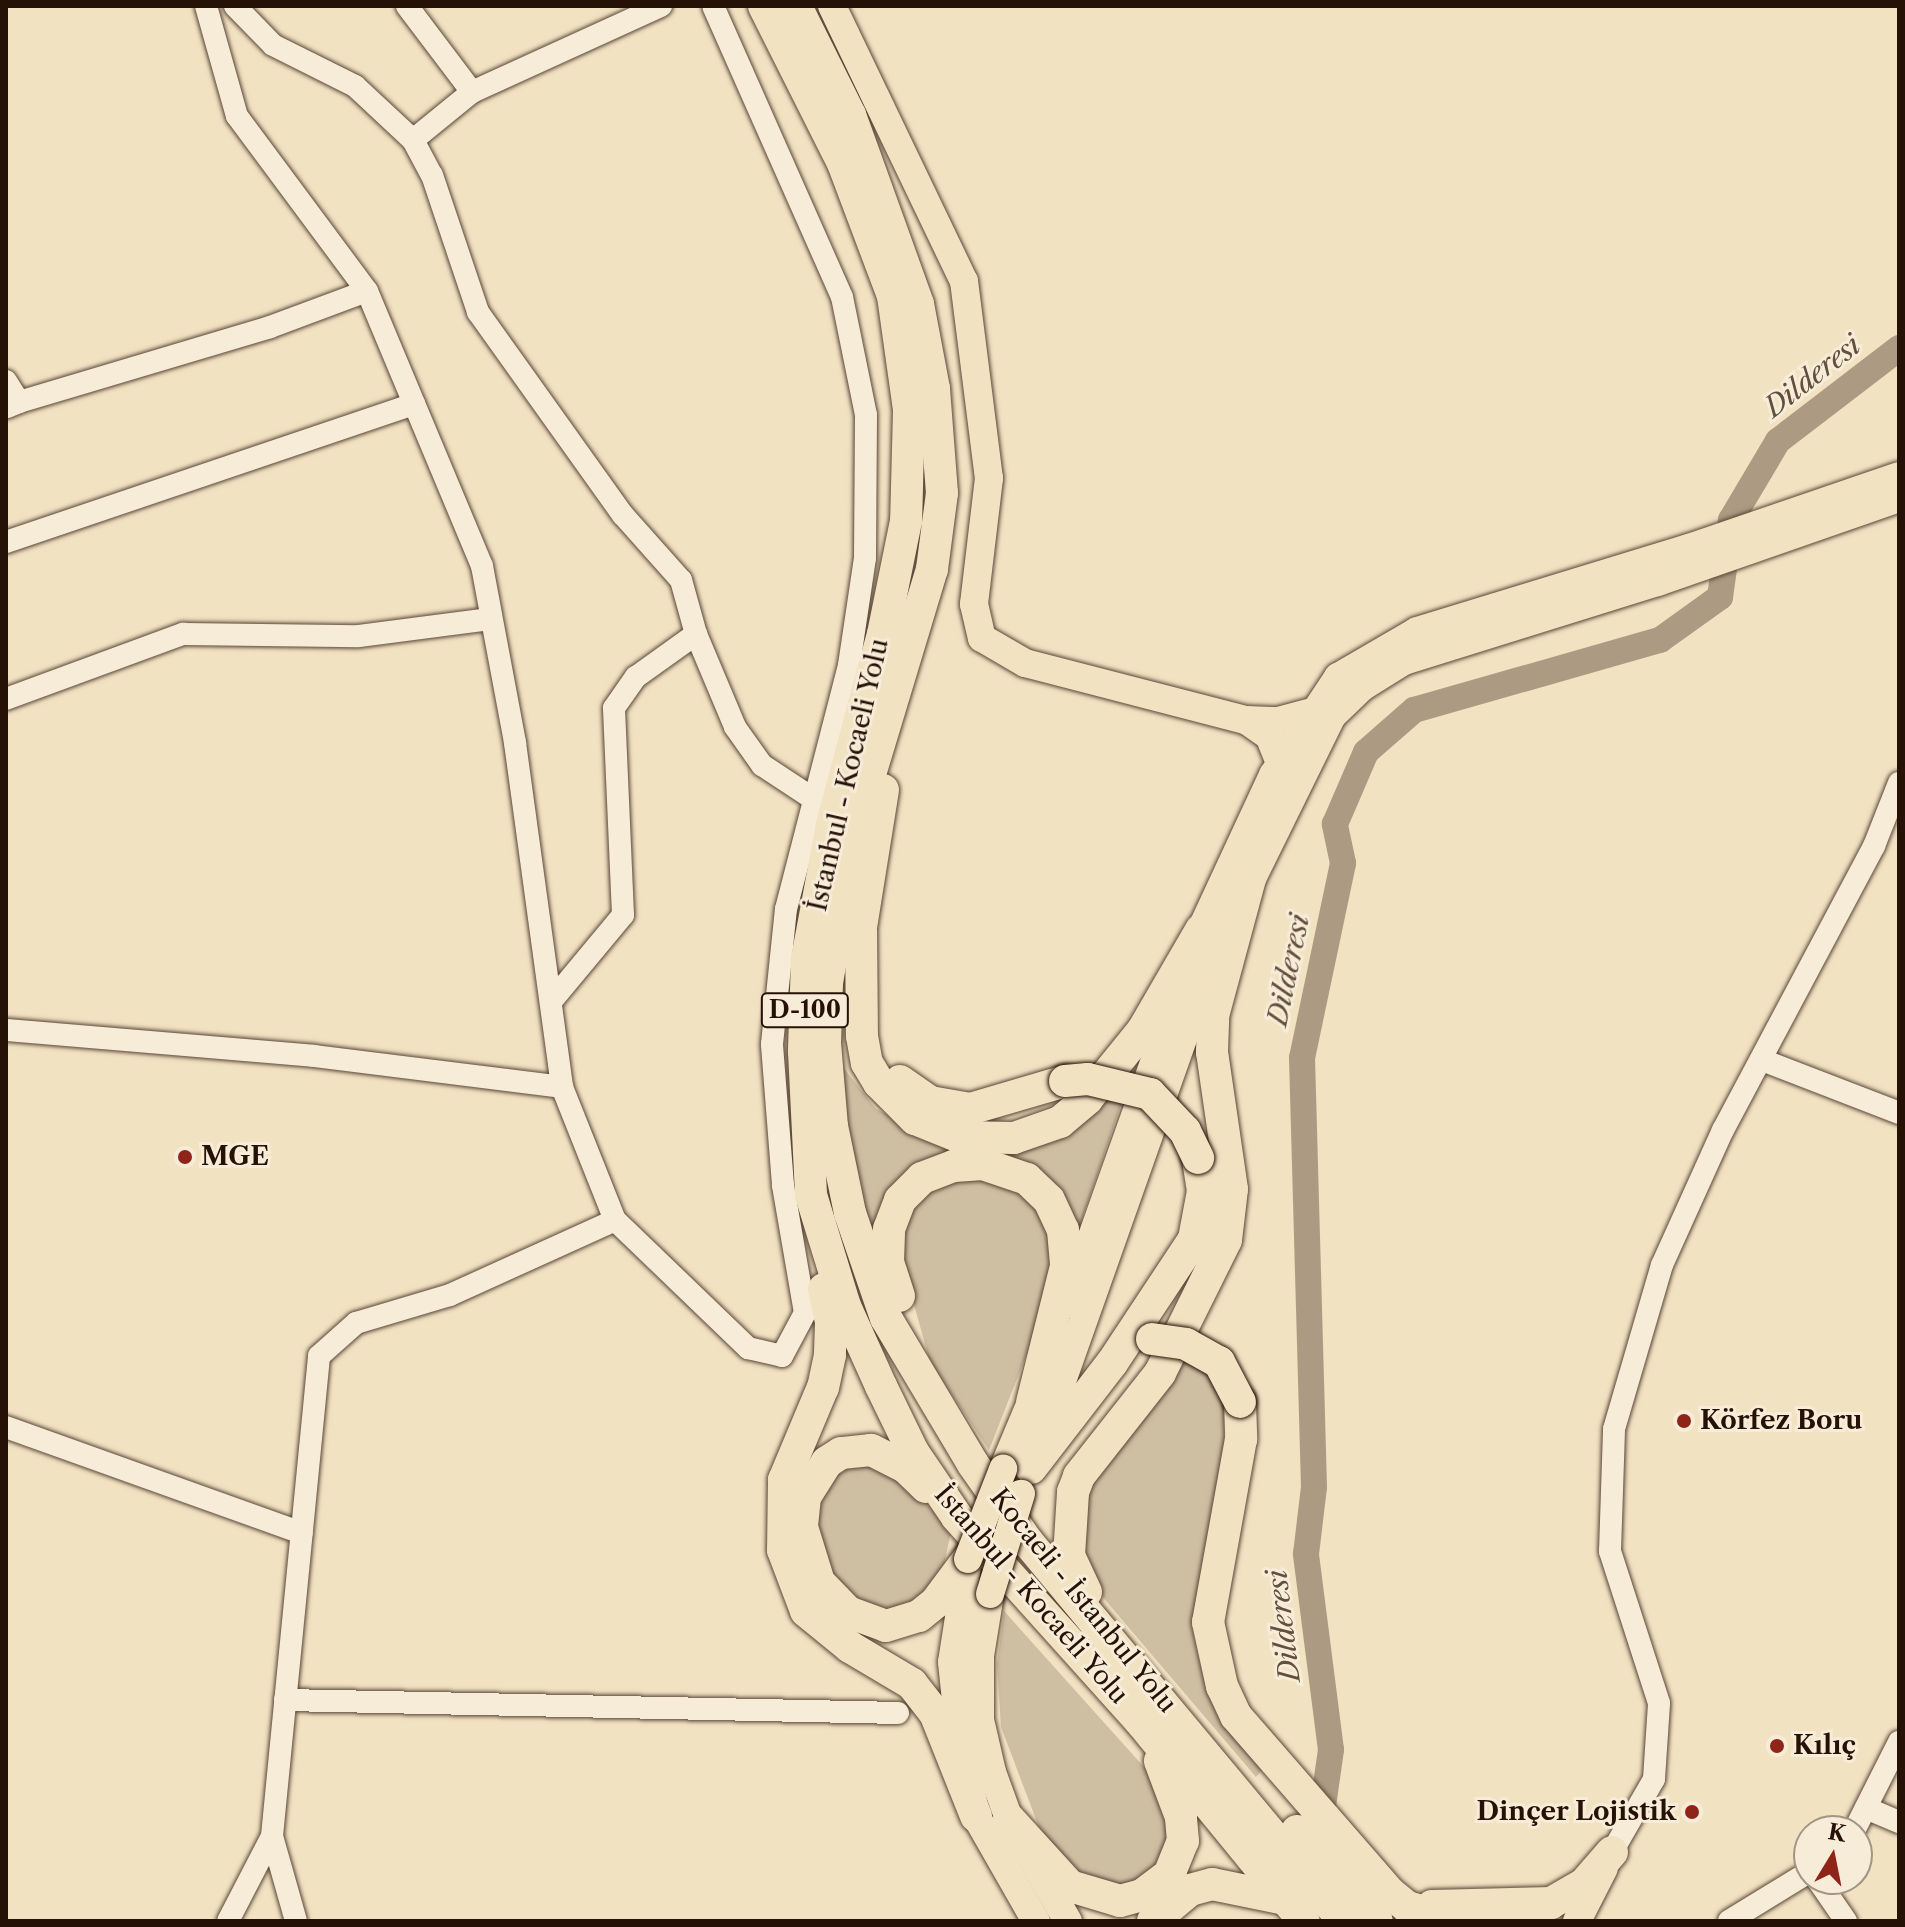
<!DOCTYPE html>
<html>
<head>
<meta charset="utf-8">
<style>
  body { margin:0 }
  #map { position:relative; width:1905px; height:1927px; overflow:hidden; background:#f1e2c2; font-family:"Libre Caslon Text",serif }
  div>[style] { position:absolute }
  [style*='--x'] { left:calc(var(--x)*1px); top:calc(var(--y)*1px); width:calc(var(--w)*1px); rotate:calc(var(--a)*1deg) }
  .green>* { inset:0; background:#cebea2 }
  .river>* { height:26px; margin:-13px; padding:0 13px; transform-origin:13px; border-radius:13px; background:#ac9b82 }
  .roads { filter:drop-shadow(0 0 2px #594536) drop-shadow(0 0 2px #594536) }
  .minor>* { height:22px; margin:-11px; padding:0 11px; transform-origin:11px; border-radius:11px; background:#f6ecd7 }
  .major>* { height:28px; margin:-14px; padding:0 14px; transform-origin:14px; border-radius:14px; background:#f1e2c2 }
  .highway>* { height:32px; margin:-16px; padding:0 16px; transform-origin:16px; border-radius:16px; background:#f1e2c2 }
  .bridges { filter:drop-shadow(0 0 2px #261107) drop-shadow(0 0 2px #261107) }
  .major-bridge>* { height:28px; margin:-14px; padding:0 14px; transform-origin:14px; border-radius:14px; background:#f1e2c2 }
  .highway-bridge>* { height:32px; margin:-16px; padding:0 16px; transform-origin:16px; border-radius:16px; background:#f1e2c2 }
  .dots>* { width:22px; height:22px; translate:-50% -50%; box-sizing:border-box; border:4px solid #f6ecd7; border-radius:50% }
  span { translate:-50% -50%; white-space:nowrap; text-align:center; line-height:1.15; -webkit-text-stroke:6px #f6ecd7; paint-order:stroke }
  .shield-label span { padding:2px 6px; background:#f6ecd7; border:2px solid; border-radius:6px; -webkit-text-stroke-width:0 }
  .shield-label { font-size:24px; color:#261107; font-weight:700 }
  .street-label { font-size:26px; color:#261107 }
  .poi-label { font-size:26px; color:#261107; font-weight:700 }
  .left { translate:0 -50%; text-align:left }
  .right { translate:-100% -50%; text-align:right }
  .water-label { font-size:28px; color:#624f3e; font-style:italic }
  .frame { position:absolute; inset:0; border:8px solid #261107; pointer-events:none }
  .north { position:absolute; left:1793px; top:1815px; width:80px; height:80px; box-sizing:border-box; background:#f6ecd7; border:2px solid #a39484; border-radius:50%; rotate:10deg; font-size:22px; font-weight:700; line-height:32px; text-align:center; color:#261107 }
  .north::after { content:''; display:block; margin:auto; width:28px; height:36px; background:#8f2418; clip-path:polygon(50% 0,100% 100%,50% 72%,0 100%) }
</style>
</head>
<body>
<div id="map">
  <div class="green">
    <i style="clip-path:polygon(842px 1066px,876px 1109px,948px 1144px,1104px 1095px,1122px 1102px,1073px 1245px,1057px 1203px,965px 1156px,873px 1250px,849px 1148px)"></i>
    <i style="clip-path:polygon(996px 1174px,1041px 1210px,1055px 1267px,1037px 1328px,989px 1450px,930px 1362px,900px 1254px,905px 1211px,934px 1182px)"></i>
    <i style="clip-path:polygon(1178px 1358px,1203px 1365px,1224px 1397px,1224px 1449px,1192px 1628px,1205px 1685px,1218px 1714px,1263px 1769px,1256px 1777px,1101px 1595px,1079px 1560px,1087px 1484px)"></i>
    <i style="clip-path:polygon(847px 1459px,903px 1478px,951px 1531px,942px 1575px,912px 1610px,861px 1613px,816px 1554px,822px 1478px)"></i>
    <i style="clip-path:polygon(1004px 1611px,1152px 1776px,1173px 1830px,1147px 1885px,1096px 1890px,1045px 1843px,1001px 1727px,997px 1664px)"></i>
  </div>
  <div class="river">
    <i style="--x:1320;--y:1827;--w:78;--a:-81.9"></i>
    <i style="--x:1331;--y:1750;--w:198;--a:-97.3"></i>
    <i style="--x:1306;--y:1554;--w:67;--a:-83.2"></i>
    <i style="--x:1314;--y:1487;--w:429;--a:-91.6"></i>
    <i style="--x:1302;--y:1058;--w:199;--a:-78.1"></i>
    <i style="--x:1343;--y:863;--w:40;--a:-102"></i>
    <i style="--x:1335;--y:824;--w:78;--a:-66.7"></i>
    <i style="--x:1366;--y:752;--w:64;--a:-41.2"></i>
    <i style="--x:1414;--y:710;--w:256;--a:-15.9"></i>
    <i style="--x:1660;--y:640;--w:74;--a:-35.6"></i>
    <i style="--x:1720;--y:597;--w:78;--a:-81.9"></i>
    <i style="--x:1731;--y:520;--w:92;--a:-59.3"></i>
    <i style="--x:1778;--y:441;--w:153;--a:-37.5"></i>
  </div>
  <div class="roads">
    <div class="minor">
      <i style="--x:206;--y:6;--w:114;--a:74.3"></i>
      <i style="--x:237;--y:116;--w:218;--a:53.4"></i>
      <i style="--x:367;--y:291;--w:298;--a:67.3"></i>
      <i style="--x:482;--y:566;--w:180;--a:79.4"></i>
      <i style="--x:515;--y:743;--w:347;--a:82.2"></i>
      <i style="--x:562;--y:1087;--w:143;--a:68.3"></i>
      <i style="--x:615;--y:1220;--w:185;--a:43.9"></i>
      <i style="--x:748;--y:1348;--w:35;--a:13"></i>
      <i style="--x:782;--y:1356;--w:49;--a:-61.9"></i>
      <i style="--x:805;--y:1313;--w:130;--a:-99.8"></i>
      <i style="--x:783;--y:1185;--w:141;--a:-94.5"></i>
      <i style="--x:772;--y:1044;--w:136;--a:-84.1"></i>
      <i style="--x:786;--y:909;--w:252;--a:-75.5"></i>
      <i style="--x:849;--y:665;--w:108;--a:-81.5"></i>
      <i style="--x:865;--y:558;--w:143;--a:-89.6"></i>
      <i style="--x:866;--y:415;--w:120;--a:-101.5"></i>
      <i style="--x:842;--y:297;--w:318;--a:-113.9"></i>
      <i style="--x:235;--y:6;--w:54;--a:45.7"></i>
      <i style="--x:273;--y:45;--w:92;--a:26.6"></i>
      <i style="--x:355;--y:86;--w:79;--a:43"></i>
      <i style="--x:413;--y:140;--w:40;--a:62"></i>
      <i style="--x:432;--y:175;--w:145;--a:71.4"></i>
      <i style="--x:478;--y:312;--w:249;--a:54.5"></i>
      <i style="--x:623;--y:515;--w:87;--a:48.3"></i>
      <i style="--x:681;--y:580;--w:56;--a:74.5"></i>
      <i style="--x:696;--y:634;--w:101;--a:67.2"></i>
      <i style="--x:735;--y:727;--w:47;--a:54.6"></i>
      <i style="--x:762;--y:765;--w:60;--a:33.4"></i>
      <i style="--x:407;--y:6;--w:108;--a:52.9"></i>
      <i style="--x:413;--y:140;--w:76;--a:-39.1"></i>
      <i style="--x:472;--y:92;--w:208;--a:-24.5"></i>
      <i style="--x:6;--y:381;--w:25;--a:58"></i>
      <i style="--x:19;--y:402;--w:13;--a:157"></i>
      <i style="--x:19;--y:402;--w:262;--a:-16.6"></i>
      <i style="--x:270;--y:327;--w:103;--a:-20.4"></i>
      <i style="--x:6;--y:542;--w:431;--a:-18.7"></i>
      <i style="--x:6;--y:699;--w:189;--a:-20.2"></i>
      <i style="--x:183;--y:634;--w:176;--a:0.7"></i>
      <i style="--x:359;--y:636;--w:132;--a:-7.4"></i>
      <i style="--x:554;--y:998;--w:108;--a:-50.3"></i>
      <i style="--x:623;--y:915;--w:207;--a:-92.5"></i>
      <i style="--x:614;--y:708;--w:38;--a:-55"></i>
      <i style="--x:636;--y:677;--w:74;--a:-35.6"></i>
      <i style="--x:6;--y:1030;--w:309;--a:4.8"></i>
      <i style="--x:314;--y:1056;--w:250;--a:7.1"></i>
      <i style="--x:1762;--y:1060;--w:147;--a:21.1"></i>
      <i style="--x:6;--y:1427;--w:314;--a:19.7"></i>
      <i style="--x:285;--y:1700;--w:613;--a:1.21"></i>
      <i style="--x:1866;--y:1808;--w:36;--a:23"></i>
      <i style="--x:1854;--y:1831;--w:100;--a:-63.2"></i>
      <i style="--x:1612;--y:1852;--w:84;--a:-60.1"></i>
      <i style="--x:1654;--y:1779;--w:76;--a:-86.2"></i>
      <i style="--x:1659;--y:1703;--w:160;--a:-107.9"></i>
      <i style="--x:1610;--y:1551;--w:122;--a:-88.1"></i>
      <i style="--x:1614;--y:1429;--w:171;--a:-73.7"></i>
      <i style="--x:1662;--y:1265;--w:148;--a:-65.7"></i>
      <i style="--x:1723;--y:1130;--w:322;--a:-62"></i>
      <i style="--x:1874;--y:846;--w:68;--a:-68.4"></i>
      <i style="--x:1817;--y:1879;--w:51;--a:55.4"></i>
      <i style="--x:228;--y:1921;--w:96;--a:-62.6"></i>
      <i style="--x:296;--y:1921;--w:88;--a:-105.8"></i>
      <i style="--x:272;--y:1836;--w:482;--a:-84.4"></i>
      <i style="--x:319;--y:1356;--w:50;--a:-41.7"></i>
      <i style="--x:356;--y:1323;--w:98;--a:-16.6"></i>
      <i style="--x:450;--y:1295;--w:181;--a:-24.4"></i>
      <i style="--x:1729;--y:1921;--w:94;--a:-31.5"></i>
    </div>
    <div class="major">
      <i style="--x:832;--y:6;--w:305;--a:64.4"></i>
      <i style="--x:964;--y:281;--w:199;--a:82.8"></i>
      <i style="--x:989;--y:478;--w:127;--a:96.8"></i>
      <i style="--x:974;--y:604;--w:35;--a:77"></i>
      <i style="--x:982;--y:638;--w:50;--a:30.2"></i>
      <i style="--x:1025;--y:663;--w:228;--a:14.5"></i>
      <i style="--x:1280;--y:763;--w:29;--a:-112"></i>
      <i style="--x:1269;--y:736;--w:28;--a:-145"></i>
      <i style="--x:1246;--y:720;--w:32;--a:2"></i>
      <i style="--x:1278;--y:721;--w:34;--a:-15"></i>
      <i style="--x:1068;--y:1304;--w:397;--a:-70.4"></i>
      <i style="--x:1201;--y:930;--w:171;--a:-65.1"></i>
      <i style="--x:1273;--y:775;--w:118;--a:-56.4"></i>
      <i style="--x:1338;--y:677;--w:91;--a:-30.2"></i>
      <i style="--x:1417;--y:631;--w:284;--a:-17"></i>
      <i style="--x:1689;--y:548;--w:222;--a:-18.9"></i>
      <i style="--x:1037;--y:1452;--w:513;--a:-70.54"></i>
      <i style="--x:1208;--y:968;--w:281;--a:-63.8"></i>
      <i style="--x:1332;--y:716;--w:42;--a:-44"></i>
      <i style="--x:1362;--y:687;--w:49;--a:-31.8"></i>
      <i style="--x:1404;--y:661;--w:266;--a:-17.3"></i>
      <i style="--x:1658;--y:582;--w:255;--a:-19.2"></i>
      <i style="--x:1003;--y:1469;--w:95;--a:-67.2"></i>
      <i style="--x:968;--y:1560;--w:103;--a:98.9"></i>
      <i style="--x:952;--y:1662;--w:78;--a:84.1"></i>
      <i style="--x:960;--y:1740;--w:78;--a:78.1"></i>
      <i style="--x:976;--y:1816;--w:121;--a:60.3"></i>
      <i style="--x:990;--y:1594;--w:63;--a:99.2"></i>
      <i style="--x:980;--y:1656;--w:64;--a:90"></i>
      <i style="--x:980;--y:1720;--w:53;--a:77"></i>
      <i style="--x:992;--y:1772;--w:50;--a:70.1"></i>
      <i style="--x:1009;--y:1819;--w:118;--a:60"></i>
      <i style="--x:1577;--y:1921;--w:59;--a:-63"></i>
    </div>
    <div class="highway">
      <i style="--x:764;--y:6;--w:176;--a:63.3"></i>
      <i style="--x:843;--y:163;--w:142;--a:69.4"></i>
      <i style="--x:893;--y:296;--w:115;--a:82"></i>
      <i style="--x:909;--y:410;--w:111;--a:91.5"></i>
      <i style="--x:906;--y:521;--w:115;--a:101.5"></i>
      <i style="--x:883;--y:634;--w:198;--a:105"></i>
      <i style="--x:832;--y:825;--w:136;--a:100.6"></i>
      <i style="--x:807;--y:959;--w:92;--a:91.9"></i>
      <i style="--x:804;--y:1051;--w:144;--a:87.2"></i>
      <i style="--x:811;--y:1195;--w:116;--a:73"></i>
      <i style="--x:845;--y:1306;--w:88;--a:65.8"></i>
      <i style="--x:881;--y:1386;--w:73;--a:64.1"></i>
      <i style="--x:913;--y:1452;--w:78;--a:55.9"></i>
      <i style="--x:957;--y:1517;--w:275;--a:48.1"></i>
      <i style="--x:1141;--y:1722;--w:257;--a:50.7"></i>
      <i style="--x:796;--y:6;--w:122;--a:63.6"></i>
      <i style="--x:850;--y:115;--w:201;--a:70.2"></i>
      <i style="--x:918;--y:304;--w:86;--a:79.3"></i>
      <i style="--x:934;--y:389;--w:104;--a:85.6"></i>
      <i style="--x:942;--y:493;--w:77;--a:97.5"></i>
      <i style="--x:932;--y:569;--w:281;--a:106.8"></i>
      <i style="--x:851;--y:838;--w:147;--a:99.4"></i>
      <i style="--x:827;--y:983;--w:60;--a:91.9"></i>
      <i style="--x:825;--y:1043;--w:83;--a:85.2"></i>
      <i style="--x:832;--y:1126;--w:89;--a:78.3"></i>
      <i style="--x:850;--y:1213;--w:111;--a:71.1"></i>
      <i style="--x:886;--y:1318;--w:170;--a:59.2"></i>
      <i style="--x:973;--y:1464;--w:94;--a:55"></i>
      <i style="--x:1027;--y:1541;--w:495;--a:50.2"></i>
      <i style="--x:883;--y:790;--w:139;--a:99.1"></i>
      <i style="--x:861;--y:927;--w:109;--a:89.5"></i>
      <i style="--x:862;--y:1036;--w:27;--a:80"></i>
      <i style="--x:867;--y:1063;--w:23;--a:59"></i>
      <i style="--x:879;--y:1083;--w:51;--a:45"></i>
      <i style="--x:915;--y:1119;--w:48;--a:21.8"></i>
      <i style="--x:960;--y:1137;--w:54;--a:1.1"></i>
      <i style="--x:1014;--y:1138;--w:49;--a:-19.2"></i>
      <i style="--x:1060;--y:1122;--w:35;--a:-40"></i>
      <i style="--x:1087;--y:1099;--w:89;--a:-50.9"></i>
      <i style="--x:1143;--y:1030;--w:116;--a:-59.9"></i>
      <i style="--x:900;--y:1081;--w:37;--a:35"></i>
      <i style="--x:930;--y:1102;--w:41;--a:9.9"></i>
      <i style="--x:970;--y:1109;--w:99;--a:-16.4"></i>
      <i style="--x:824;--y:1289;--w:35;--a:78"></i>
      <i style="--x:831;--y:1323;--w:32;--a:92"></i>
      <i style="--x:830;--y:1355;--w:33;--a:102"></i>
      <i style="--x:823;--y:1387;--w:101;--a:112.8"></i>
      <i style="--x:784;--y:1480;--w:70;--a:90.8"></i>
      <i style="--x:783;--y:1550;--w:65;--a:69.3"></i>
      <i style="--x:806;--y:1611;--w:57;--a:39.3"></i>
      <i style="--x:850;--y:1647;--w:72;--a:30.8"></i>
      <i style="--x:912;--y:1684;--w:37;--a:52"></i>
      <i style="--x:935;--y:1713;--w:111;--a:68.3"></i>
      <i style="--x:899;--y:1296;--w:36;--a:-108"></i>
      <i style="--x:888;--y:1262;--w:33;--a:-88"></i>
      <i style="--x:889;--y:1229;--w:31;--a:-69"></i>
      <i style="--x:900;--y:1200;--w:31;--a:-45"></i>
      <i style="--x:922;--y:1178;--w:34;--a:-21"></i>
      <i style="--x:954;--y:1166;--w:29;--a:-4"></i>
      <i style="--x:983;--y:1164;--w:46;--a:18.8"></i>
      <i style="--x:1027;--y:1179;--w:30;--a:44"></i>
      <i style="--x:1049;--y:1200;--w:33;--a:65"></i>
      <i style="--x:1063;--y:1230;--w:36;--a:85"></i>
      <i style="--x:1066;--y:1266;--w:140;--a:104"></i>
      <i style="--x:1240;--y:1402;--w:37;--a:88"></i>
      <i style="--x:1241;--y:1439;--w:186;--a:100.2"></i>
      <i style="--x:1208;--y:1622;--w:66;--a:77.7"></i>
      <i style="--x:1222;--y:1686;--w:33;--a:65"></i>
      <i style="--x:1236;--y:1716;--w:235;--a:49"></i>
      <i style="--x:1390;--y:1893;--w:22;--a:39"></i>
      <i style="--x:1407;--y:1907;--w:52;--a:15.6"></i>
      <i style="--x:1031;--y:1468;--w:133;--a:-52.4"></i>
      <i style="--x:1112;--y:1363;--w:149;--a:-56.5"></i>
      <i style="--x:1194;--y:1239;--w:49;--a:-79.4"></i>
      <i style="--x:1203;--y:1191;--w:33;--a:-99"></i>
      <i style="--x:926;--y:1487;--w:29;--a:-136"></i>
      <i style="--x:905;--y:1467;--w:38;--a:-153"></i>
      <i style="--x:871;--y:1450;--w:30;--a:174"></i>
      <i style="--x:841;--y:1453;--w:17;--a:147"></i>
      <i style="--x:827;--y:1462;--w:41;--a:122.2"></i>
      <i style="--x:805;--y:1497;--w:30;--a:96"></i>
      <i style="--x:802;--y:1527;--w:58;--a:72.8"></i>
      <i style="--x:819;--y:1582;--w:42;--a:46"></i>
      <i style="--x:848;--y:1612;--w:40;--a:20.2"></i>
      <i style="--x:886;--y:1626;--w:34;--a:-17"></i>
      <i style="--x:919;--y:1616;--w:22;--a:-39"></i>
      <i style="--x:936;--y:1602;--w:54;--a:-53.3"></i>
      <i style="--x:1086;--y:1592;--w:40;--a:-115"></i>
      <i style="--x:1069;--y:1556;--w:64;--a:-86.4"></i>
      <i style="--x:1073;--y:1492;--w:17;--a:-69"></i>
      <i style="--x:1079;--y:1476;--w:131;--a:-51.8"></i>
      <i style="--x:1160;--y:1373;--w:148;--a:-63.6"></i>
      <i style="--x:1226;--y:1240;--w:51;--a:-83.3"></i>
      <i style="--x:1232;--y:1189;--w:138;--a:-98.3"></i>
      <i style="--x:1212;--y:1052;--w:36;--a:-88"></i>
      <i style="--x:1213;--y:1016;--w:142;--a:-74.9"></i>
      <i style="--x:1009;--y:1819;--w:91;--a:47.7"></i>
      <i style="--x:1070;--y:1886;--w:52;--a:16.7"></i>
      <i style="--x:1120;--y:1901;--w:23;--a:-15"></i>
      <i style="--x:1142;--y:1895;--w:34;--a:-37"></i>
      <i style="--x:1169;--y:1875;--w:37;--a:-68"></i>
      <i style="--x:1183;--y:1841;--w:24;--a:-95"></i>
      <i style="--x:1181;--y:1817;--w:60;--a:-110.6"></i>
      <i style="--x:1297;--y:1831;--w:120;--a:48.4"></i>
      <i style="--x:1432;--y:1906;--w:119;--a:-1.4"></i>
      <i style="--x:1551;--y:1903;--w:39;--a:-30"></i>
      <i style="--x:1585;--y:1883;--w:41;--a:-48.9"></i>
      <i style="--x:1153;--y:1921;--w:48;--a:-40"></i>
      <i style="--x:1190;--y:1890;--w:23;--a:-15"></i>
      <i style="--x:1212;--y:1884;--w:75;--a:11.6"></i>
    </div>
  </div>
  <div class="bridges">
    <div class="major-bridge">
      <i style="--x:968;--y:1559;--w:97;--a:-68.7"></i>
      <i style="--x:990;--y:1594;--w:105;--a:-72.8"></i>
    </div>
    <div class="highway-bridge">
      <i style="--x:1065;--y:1081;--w:23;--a:-5"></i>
      <i style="--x:1088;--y:1079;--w:64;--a:13.6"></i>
      <i style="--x:1150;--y:1094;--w:51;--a:46.6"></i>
      <i style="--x:1185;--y:1131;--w:30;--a:64"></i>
      <i style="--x:1152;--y:1339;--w:34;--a:8"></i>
      <i style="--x:1186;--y:1344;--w:38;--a:29"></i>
      <i style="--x:1219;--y:1362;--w:45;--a:62.3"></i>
    </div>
  </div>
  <div class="dots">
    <i style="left:185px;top:1157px;background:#8f2418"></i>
    <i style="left:1684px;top:1421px;background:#8f2418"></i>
    <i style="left:1777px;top:1746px;background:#8f2418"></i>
    <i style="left:1692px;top:1812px;background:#8f2418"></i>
  </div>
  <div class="shield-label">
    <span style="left:805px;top:1010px">D-100</span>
  </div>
  <div class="street-label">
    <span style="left:849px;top:775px;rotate:-77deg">İstanbul - Kocaeli Yolu</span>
    <span style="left:1031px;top:1595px;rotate:49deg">İstanbul - Kocaeli Yolu</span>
    <span style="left:1083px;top:1601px;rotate:51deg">Kocaeli - İstanbul Yolu</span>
  </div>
  <div class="poi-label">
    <span class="left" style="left:201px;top:1157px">MGE</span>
    <span class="left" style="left:1700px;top:1421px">Körfez Boru</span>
    <span class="left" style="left:1793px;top:1746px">Kılıç</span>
    <span class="right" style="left:1676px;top:1812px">Dinçer Lojistik</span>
  </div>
  <div class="water-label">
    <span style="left:1812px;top:376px;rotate:-38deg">Dilderesi</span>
    <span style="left:1288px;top:970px;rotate:-78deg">Dilderesi</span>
    <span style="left:1283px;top:1626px;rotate:-97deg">Dilderesi</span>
  </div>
  <div class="frame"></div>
  <div class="north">K</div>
</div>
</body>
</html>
